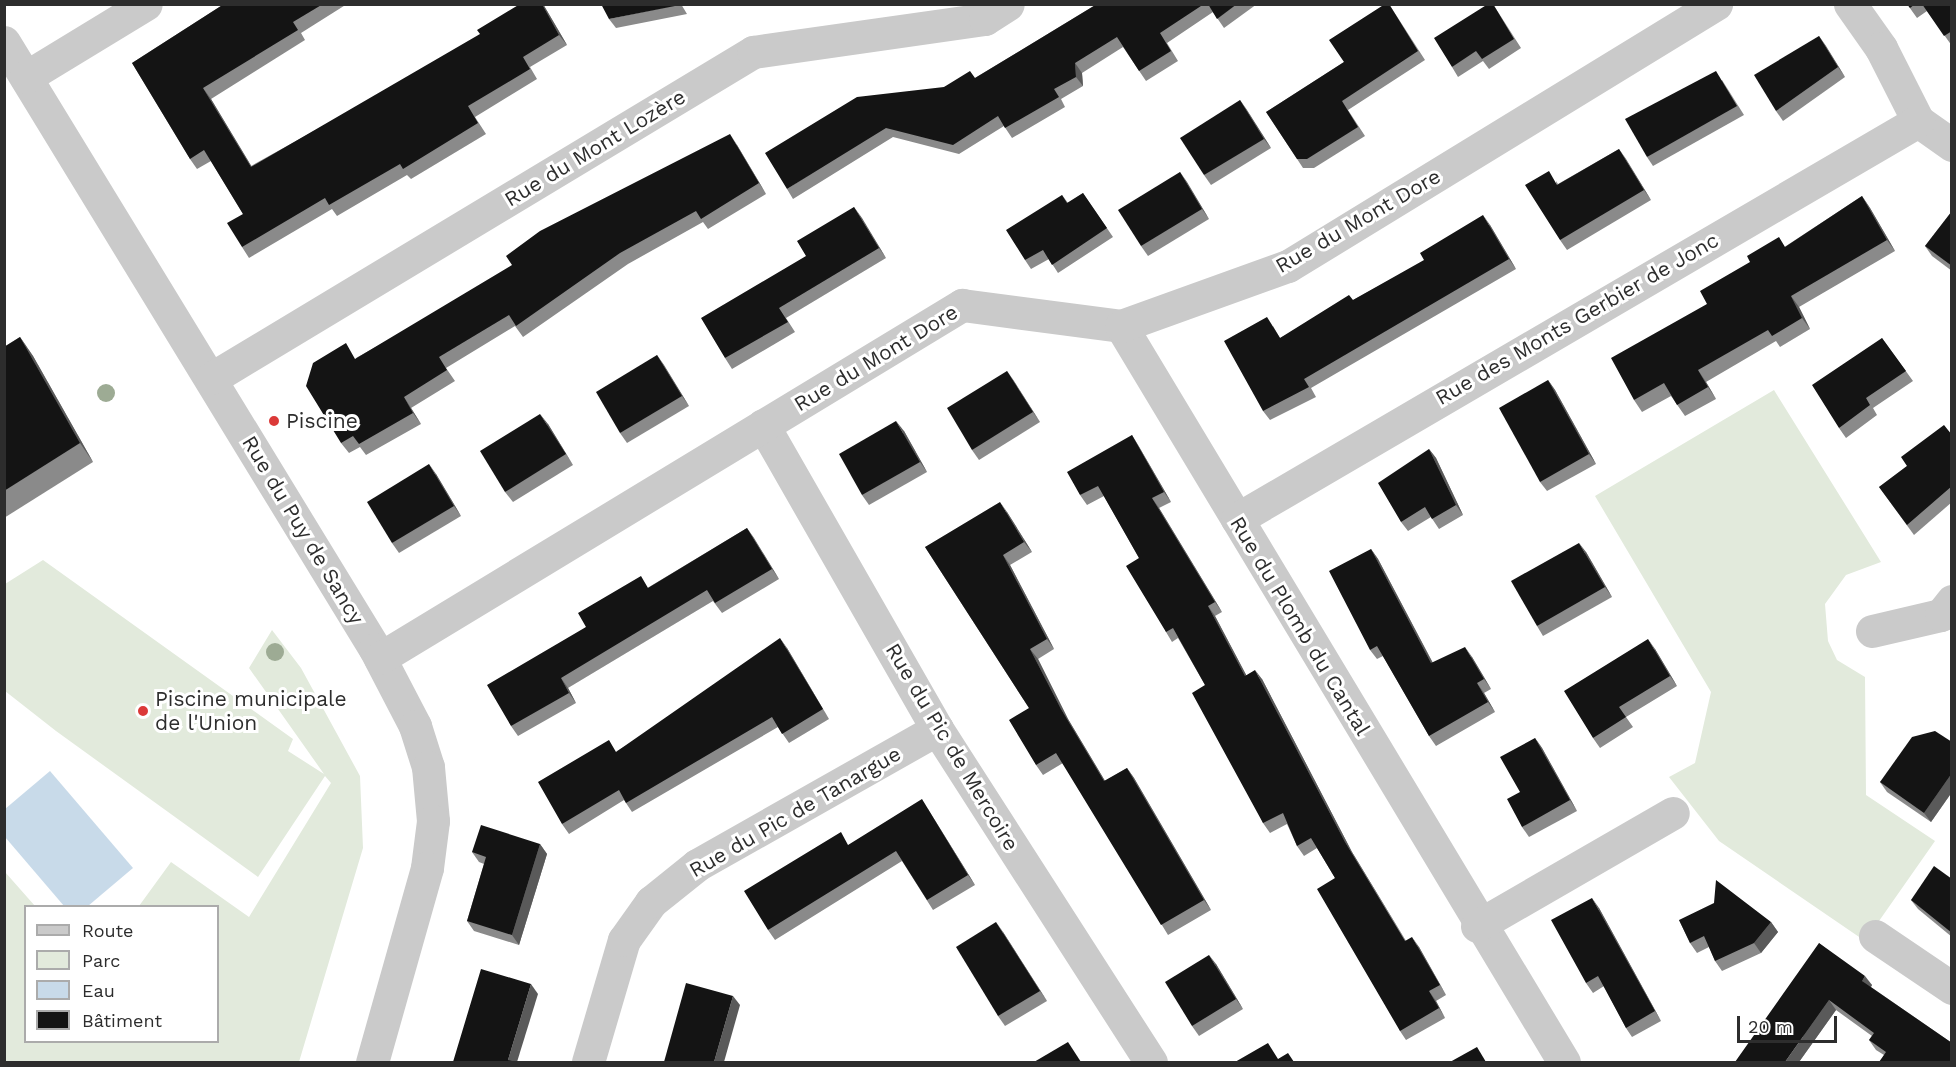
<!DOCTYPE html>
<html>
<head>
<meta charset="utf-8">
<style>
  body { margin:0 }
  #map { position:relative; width:1956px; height:1067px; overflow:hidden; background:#fff; font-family:"Work Sans",sans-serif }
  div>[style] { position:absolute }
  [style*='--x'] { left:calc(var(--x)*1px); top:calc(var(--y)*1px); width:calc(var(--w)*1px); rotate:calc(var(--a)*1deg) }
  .green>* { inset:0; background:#e2eadc }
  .water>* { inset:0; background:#c8dae9 }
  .minor>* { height:33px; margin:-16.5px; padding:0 16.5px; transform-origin:16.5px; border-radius:16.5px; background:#cacaca }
  .trees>* { width:18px; height:18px; margin:-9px; border-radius:50%; background:#9dab94 }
  .wall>* { inset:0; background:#8a8a8a }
  .shaded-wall>* { inset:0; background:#5a5a5a }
  .building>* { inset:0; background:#141414 }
  .dots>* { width:16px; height:16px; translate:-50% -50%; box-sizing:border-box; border:3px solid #fff; border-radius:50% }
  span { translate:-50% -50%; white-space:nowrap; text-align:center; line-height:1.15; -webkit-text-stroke:6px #fff; paint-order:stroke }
  .street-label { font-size:21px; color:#2d2d2d }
  .poi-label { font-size:21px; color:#2d2d2d }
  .left { translate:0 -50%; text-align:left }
  .frame { position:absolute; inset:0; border:6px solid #2d2d2d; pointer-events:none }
  .legend { position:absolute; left:24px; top:905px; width:195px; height:138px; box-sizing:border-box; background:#fff; border:2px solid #ababab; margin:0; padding:8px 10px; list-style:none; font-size:18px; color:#2d2d2d }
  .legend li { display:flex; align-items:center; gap:12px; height:30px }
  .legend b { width:30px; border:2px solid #ababab }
  .scale { position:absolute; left:1737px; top:1016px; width:100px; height:27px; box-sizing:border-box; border:3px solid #2d2d2d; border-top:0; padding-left:8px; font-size:18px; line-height:21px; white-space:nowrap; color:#2d2d2d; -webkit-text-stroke:4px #fff; paint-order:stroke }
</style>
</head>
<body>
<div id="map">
  <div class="green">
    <i style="clip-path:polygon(1774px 390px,1881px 562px,1846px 575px,1825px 604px,1828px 641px,1837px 660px,1865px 677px,1866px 795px,1935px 841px,1865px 941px,1719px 841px,1669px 777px,1695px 763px,1711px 692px,1595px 496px)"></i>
    <i style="clip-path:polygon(43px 560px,293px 739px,288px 751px,324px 774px,249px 668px,272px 630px,301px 668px,360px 776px,363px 848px,299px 1062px,5px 1062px,5px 872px,35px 906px,26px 906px,26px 1042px,218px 1042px,218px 906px,139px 906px,171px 862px,249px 917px,331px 783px,325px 776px,258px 877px,56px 731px,5px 691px,5px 584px)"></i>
  </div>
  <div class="water">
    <i style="clip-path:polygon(50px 771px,133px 868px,88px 906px,64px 906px,5px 837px,5px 809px)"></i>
  </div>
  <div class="minor">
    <i style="--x:1850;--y:4;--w:54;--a:54.8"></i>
    <i style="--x:1881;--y:48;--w:82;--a:63.1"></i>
    <i style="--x:1918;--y:121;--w:42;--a:35.2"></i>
    <i style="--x:4;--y:42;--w:711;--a:58.57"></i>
    <i style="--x:375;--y:649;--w:87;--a:62.5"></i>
    <i style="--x:415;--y:726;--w:43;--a:72.4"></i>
    <i style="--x:428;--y:767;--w:54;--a:84.7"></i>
    <i style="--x:433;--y:821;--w:47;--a:97.3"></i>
    <i style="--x:427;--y:868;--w:202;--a:105.8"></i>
    <i style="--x:26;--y:77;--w:140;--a:-31.3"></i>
    <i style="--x:1121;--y:326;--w:859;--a:58.96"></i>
    <i style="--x:212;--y:378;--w:632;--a:-31.07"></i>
    <i style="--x:753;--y:52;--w:234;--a:-8.1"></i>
    <i style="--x:985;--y:19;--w:27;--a:-33"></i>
    <i style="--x:763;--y:425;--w:350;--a:60.2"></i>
    <i style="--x:937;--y:729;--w:396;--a:57.3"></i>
    <i style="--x:1237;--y:519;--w:789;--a:-30.3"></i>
    <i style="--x:1872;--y:631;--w:71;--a:-13.1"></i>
    <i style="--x:1941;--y:615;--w:18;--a:-52"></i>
    <i style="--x:380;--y:658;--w:681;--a:-31.24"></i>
    <i style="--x:962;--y:305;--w:160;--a:7.5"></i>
    <i style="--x:1121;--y:326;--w:177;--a:-19.8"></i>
    <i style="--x:1288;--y:266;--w:502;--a:-31.47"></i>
    <i style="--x:1477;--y:926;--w:226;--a:-30"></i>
    <i style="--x:1875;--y:936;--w:93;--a:34"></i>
    <i style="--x:588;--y:1062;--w:127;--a:-73.6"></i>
    <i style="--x:624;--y:940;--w:47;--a:-54.6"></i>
    <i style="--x:651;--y:902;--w:59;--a:-38.8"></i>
    <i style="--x:697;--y:865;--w:276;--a:-29.5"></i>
  </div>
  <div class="trees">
    <i style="left:106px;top:393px"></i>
    <i style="left:275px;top:652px"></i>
  </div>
  <div class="wall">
    <i style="clip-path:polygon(224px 4px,347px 4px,301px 33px,305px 40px,211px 99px,251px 166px,543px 4px,567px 45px,530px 67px,537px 79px,475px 117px,486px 134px,411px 179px,407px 175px,337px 216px,332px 209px,249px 258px,242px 247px,243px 214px,211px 161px,197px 169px,190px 159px,132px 63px)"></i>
    <i style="clip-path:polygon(681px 4px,687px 14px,616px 28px,609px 19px)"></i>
    <i style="clip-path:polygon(1097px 4px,1257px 4px,1224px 28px,1213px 12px,1167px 43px,1178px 61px,1146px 81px,1123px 47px,1082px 73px,1083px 86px,1061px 99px,1065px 107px,1012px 138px,1004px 126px,959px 154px,893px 137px,793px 199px,787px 189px,944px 87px,975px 78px)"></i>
    <i style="clip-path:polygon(1389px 4px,1425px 60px,1348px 110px,1365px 136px,1314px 168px,1303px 168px,1266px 112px,1344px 62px)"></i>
    <i style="clip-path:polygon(1493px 4px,1521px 48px,1489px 69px,1483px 61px,1458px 77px,1452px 67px)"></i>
    <i style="clip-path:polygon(1907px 4px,1952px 4px,1952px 46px,1927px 11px,1917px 18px)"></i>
    <i style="clip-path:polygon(1819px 36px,1845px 77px,1783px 121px,1776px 111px)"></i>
    <i style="clip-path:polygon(1722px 80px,1744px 115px,1653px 166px,1647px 157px)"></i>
    <i style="clip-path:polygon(1240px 100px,1271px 148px,1211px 185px,1204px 175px)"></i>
    <i style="clip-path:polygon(737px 145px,766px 194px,708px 229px,703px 222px,628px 264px,523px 337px,515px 326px,446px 368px,455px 381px,411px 408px,421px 424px,366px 455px,360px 447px,349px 453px,341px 443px,356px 358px)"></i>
    <i style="clip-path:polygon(1619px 149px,1651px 200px,1567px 250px,1560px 240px,1556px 181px,1558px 184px)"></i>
    <i style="clip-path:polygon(1180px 172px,1209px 219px,1148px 256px,1141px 246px)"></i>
    <i style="clip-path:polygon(1083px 193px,1113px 237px,1058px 273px,1049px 259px,1031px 269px,1025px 260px,1062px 195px,1068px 203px)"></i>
    <i style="clip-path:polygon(1862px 196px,1870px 208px,1895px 251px,1799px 307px,1810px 329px,1780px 347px,1776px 341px,1706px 382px,1716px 399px,1685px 416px,1671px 396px,1642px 412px,1634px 400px,1707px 304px,1786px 246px)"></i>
    <i style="clip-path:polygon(854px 207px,886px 258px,786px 318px,795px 332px,732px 369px,725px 358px)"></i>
    <i style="clip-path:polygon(1952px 211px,1952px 271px,1932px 256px,1925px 246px)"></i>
    <i style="clip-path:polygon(1490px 225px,1516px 269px,1311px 388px,1316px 397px,1270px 420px,1263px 411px,1273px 326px,1280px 338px,1353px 300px)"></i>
    <i style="clip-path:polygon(20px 337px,33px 356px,93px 462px,4px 518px,4px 347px)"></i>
    <i style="clip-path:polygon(1882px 338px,1913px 381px,1873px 408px,1877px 415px,1846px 438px,1839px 428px)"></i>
    <i style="clip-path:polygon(657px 355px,689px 406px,627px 443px,620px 433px)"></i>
    <i style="clip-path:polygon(1007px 371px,1040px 422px,979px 460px,972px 450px)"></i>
    <i style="clip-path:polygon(1548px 380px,1555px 390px,1596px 464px,1547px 491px,1540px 482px)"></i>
    <i style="clip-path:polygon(548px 424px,573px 465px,513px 502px,505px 492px)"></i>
    <i style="clip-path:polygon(904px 431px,927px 472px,869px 505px,862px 495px)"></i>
    <i style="clip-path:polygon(1132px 435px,1138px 445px,1171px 502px,1159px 508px,1222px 612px,1215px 616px,1246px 675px,1262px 679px,1352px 852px,1406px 941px,1419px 947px,1446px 995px,1436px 1001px,1445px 1018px,1406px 1040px,1400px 1031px,1335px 878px,1317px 848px,1304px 856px,1297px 846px,1287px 824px,1270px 833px,1263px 823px,1205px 685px,1178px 638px,1172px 642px,1166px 632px,1139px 558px,1104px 496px,1087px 505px,1080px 495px)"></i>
    <i style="clip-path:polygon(1952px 435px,1952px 502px,1914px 535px,1879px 487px,1907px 466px)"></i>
    <i style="clip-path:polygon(1429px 449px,1436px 458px,1463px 515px,1439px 529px,1431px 517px,1408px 531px,1401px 522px)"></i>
    <i style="clip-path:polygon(436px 474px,461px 516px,399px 553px,392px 543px)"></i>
    <i style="clip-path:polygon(1007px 512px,1032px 552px,1010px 565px,1054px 649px,1038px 659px,1068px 719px,1105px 781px,1127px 768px,1134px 778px,1211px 910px,1168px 935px,1063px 763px,1043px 775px,1036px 765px,1029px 708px,925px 547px)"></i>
    <i style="clip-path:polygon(747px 528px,779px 579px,722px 613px,713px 601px,568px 688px,576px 703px,518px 736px,511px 726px,586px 627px,649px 587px)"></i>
    <i style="clip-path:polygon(1371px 549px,1378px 559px,1433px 663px,1472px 657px,1491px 689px,1484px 693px,1495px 712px,1436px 746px,1429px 736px,1383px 656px,1377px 659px,1370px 650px)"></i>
    <i style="clip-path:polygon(1586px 552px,1612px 597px,1543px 636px,1537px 626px)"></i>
    <i style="clip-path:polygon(787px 648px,829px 719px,789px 743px,778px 727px,632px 812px,624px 800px,569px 834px,562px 824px,617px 751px)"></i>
    <i style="clip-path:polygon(1655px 649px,1677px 686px,1626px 717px,1633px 727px,1600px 748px,1593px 738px)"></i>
    <i style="clip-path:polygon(1535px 738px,1542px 748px,1577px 811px,1529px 837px,1522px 827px,1520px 792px)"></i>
    <i style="clip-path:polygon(1952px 742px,1952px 792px,1931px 822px,1887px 792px,1880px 782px)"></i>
    <i style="clip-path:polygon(928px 809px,975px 885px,933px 910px,902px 861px,775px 940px,768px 930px,849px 845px)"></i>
    <i style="clip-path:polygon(540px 844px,547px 854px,519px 945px,474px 931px,467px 921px,484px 864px,479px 862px,472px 852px)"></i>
    <i style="clip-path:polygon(1952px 879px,1952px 937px,1918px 909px,1911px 900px)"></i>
    <i style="clip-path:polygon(1599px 908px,1661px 1021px,1632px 1037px,1626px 1028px,1604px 986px,1593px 993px,1586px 983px)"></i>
    <i style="clip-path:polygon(1679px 920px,1771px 922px,1778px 932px,1761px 953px,1722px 971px,1715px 961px,1709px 947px,1697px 953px,1690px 943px)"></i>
    <i style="clip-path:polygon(1003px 932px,1047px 1001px,1005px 1026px,998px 1016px)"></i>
    <i style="clip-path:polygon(1819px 943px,1872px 985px,1871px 987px,1952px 1043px,1884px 1055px,1876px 1050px,1869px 1040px,1872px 1036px,1836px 1010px,1799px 1062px)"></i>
    <i style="clip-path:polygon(1216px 964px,1243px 1009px,1199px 1036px,1192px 1026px)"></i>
  </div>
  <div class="shaded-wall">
    <i style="clip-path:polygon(542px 4px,543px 4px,567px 45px,559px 35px)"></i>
    <i style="clip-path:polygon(1819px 36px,1826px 46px,1845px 77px,1838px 67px)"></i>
    <i style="clip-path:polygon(1075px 63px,1082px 73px,1083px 86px,1076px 77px)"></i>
    <i style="clip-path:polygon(203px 88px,211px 99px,258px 177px,251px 167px)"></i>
    <i style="clip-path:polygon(1240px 100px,1247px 110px,1271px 148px,1264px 139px)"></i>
    <i style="clip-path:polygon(730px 134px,737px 145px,766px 194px,759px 183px)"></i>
    <i style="clip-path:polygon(1619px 149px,1626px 159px,1651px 200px,1644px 190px)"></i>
    <i style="clip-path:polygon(1180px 172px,1187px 182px,1209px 219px,1202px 209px)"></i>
    <i style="clip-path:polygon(1862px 196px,1870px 208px,1895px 251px,1887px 240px)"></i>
    <i style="clip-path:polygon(854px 207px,862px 218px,886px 258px,879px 248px)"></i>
    <i style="clip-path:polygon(1483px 215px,1490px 225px,1516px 269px,1509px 259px)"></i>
    <i style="clip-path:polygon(1791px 296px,1799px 307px,1810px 329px,1802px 318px)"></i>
    <i style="clip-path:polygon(20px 337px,33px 356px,93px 462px,80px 443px)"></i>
    <i style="clip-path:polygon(657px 355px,664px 365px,689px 406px,682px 396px)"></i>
    <i style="clip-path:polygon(1698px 370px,1706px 382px,1716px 399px,1708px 387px)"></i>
    <i style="clip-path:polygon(1007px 371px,1014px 381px,1040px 422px,1033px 412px)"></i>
    <i style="clip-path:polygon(1548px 380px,1555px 390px,1596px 464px,1589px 454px)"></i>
    <i style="clip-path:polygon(404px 397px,411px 408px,421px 424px,413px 413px)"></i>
    <i style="clip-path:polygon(540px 414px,548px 424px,573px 465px,566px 454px)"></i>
    <i style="clip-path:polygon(896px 421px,904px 431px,927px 472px,920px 462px)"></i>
    <i style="clip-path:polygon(1132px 435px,1138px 445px,1171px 502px,1164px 492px)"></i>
    <i style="clip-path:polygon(1429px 449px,1436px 458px,1463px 515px,1456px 505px)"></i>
    <i style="clip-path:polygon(429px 464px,436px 474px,461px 516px,454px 506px)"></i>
    <i style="clip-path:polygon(1152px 498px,1159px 508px,1222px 612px,1215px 602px)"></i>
    <i style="clip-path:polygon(1000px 502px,1007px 512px,1032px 552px,1024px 542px)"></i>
    <i style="clip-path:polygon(747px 528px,754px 538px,779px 579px,772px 569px)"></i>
    <i style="clip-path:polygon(1579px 543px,1586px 552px,1612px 597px,1605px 587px)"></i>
    <i style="clip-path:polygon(1371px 549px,1378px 559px,1438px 673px,1431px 663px)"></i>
    <i style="clip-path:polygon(1003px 555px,1010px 565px,1054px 649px,1047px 639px)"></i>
    <i style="clip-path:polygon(1208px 606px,1215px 616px,1252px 686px,1245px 676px)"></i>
    <i style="clip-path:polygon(780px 638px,787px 648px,829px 719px,823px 709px)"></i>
    <i style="clip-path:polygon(1648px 639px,1655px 649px,1677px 686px,1670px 676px)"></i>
    <i style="clip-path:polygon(1465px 647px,1472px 657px,1491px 689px,1484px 679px)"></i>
    <i style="clip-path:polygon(1030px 649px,1038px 659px,1068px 719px,1111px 791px,1104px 781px,1061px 709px)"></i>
    <i style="clip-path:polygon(1255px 670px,1262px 679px,1352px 852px,1412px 951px,1345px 842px)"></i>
    <i style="clip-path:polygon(561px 678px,568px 688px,576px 703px,569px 693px)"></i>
    <i style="clip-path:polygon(1477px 683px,1484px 693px,1495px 712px,1488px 702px)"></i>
    <i style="clip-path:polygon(1535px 738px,1542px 748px,1577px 811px,1570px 800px)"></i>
    <i style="clip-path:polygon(1127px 768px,1134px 778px,1211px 910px,1204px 900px)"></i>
    <i style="clip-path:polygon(1952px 773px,1952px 792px,1931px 822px,1924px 813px)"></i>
    <i style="clip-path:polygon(922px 799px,928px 809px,975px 885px,968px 875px)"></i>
    <i style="clip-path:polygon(540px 844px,547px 854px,519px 945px,512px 935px)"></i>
    <i style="clip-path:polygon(1592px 898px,1599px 908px,1661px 1021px,1655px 1011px)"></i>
    <i style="clip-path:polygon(996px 922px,1003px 932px,1047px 1001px,1040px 991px)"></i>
    <i style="clip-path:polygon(1771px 922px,1778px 932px,1761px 953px,1754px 943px)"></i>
    <i style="clip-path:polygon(1412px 937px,1419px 947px,1446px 995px,1440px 985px)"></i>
    <i style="clip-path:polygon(1209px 955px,1216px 964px,1243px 1009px,1236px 999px)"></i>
    <i style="clip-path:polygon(1865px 976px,1872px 985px,1869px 990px,1862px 981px)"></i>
    <i style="clip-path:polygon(531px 984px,538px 994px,517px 1062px,509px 1062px,508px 1060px)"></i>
    <i style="clip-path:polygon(1429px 991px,1436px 1001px,1445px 1018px,1439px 1008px)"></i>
    <i style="clip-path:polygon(733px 996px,740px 1005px,724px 1062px,714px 1062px)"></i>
    <i style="clip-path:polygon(1829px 1000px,1836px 1010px,1799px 1062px,1785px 1062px)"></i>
  </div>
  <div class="building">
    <i style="clip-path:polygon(224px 4px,323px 4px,293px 22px,298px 30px,203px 88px,251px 167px,480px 34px,477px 30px,520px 4px,542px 4px,559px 35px,523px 57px,530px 69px,468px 106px,478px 123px,403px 169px,400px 164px,329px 205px,325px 198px,242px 247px,227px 223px,243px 214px,204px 150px,190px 159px,132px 63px)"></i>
    <i style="clip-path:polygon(601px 4px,680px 4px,680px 5px,609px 19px)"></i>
    <i style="clip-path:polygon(1097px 4px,1204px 4px,1160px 33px,1171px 51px,1139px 71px,1117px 37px,1075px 63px,1076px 77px,1054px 89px,1059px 97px,1005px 128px,998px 116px,953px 145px,886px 128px,787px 189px,765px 153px,857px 97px,944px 87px,970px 71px,975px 78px)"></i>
    <i style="clip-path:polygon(1208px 4px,1237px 4px,1217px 19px)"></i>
    <i style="clip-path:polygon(1385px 4px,1389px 4px,1418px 51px,1342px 101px,1358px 127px,1307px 159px,1297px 159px,1266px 112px,1344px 62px,1329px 40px)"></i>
    <i style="clip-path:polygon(1488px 4px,1493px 4px,1514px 39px,1482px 59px,1476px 51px,1452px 67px,1434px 38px)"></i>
    <i style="clip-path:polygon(1907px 4px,1915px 4px,1910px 8px)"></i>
    <i style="clip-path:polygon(1922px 4px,1952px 4px,1952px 31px,1944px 36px)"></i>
    <i style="clip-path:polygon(1819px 36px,1838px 67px,1776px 111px,1754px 75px)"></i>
    <i style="clip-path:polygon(1716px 71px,1737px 106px,1647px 157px,1625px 119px)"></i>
    <i style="clip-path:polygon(1240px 100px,1264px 139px,1204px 175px,1180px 138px)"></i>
    <i style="clip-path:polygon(730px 134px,759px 183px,701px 219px,696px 211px,620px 253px,516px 326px,509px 315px,439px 357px,447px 370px,404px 397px,413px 413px,359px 444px,353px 436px,341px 443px,306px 386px,313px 363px,346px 343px,355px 359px,512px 265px,506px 256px,540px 231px)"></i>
    <i style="clip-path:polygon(1619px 149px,1644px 190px,1560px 240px,1525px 185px,1549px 171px,1557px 185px)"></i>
    <i style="clip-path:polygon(1180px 172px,1202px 209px,1141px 246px,1118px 210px)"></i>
    <i style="clip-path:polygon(1083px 193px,1107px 228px,1052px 265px,1043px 250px,1025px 260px,1006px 230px,1062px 195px,1067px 203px)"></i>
    <i style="clip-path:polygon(1862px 196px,1887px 240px,1791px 296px,1802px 318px,1772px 336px,1768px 330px,1698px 370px,1708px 387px,1677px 405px,1664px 383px,1634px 400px,1611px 358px,1707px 304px,1700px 291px,1750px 262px,1747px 256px,1779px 237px,1785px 247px)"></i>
    <i style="clip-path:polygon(854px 207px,879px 248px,779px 308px,788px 322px,725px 358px,701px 318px,806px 256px,797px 241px)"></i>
    <i style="clip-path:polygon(1952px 211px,1952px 266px,1925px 246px)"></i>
    <i style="clip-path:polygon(1483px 215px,1509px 259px,1304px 379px,1309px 387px,1263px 411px,1224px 341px,1267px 317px,1280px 338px,1349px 295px,1353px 300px,1424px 260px,1420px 253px)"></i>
    <i style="clip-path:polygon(20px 337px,80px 443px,4px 491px,4px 347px)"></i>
    <i style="clip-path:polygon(1882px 338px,1906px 371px,1866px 398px,1870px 405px,1839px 428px,1812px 385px)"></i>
    <i style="clip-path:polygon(657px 355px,682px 396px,620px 433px,596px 392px)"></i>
    <i style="clip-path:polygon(1007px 371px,1033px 412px,972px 450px,947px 408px)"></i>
    <i style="clip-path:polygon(1548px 380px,1589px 454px,1540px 482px,1499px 408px)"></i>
    <i style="clip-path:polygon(540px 414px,566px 454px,505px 492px,480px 451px)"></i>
    <i style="clip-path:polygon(896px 421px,920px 462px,862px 495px,839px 454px)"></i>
    <i style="clip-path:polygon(1944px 425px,1952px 435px,1952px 486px,1907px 525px,1879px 487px,1907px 466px,1901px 457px)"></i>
    <i style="clip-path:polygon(1132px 435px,1164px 492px,1152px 498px,1215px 602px,1208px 606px,1245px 676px,1255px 670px,1345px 842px,1405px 941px,1412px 937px,1440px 985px,1429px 991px,1439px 1008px,1400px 1031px,1317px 889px,1335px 878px,1311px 838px,1297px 846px,1283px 813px,1263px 823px,1192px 693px,1205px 685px,1173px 628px,1166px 632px,1126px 566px,1139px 558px,1098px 486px,1080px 495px,1067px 472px)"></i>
    <i style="clip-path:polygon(1429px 449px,1456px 505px,1432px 519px,1425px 507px,1401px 522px,1378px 483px)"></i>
    <i style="clip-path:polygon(429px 464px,454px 506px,392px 543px,367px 502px)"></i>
    <i style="clip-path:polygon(1000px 502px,1024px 542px,1003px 555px,1047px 639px,1030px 649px,1061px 709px,1104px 781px,1127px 768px,1204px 900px,1161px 925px,1056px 753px,1036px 765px,1009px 720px,1029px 708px,925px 547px)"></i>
    <i style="clip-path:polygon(747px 528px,772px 569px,715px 603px,707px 590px,561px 678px,569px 693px,511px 726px,487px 685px,586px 627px,578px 613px,641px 576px,648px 588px)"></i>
    <i style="clip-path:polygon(1579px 543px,1605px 587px,1537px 626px,1511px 581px)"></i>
    <i style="clip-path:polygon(1371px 549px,1431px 663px,1465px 647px,1484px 679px,1477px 683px,1488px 702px,1429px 736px,1377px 646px,1370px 650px,1329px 571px)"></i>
    <i style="clip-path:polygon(780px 638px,823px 709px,782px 734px,772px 717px,626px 803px,619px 790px,562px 824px,538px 782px,609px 740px,616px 752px)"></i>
    <i style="clip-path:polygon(1648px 639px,1670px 676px,1619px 707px,1626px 717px,1593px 738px,1564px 691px)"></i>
    <i style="clip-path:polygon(1935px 731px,1952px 742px,1952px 773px,1924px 813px,1880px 782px,1912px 737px)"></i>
    <i style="clip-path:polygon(1535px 738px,1570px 800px,1522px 827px,1507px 799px,1520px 792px,1500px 757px)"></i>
    <i style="clip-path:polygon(922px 799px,968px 875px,927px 900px,896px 851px,768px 930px,744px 891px,841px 832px,848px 845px)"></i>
    <i style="clip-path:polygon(481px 825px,540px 844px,512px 935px,467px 921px,486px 857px,472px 852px)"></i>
    <i style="clip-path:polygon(1934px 866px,1952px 879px,1952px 933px,1911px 900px)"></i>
    <i style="clip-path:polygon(1716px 880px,1771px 922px,1754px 943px,1715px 961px,1704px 936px,1690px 943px,1679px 920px,1714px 903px)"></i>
    <i style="clip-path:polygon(1592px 898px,1655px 1011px,1626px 1028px,1598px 976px,1586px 983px,1551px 920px)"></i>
    <i style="clip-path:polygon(996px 922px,1040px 991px,998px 1016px,956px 947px)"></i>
    <i style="clip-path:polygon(1819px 943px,1865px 976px,1862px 981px,1952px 1043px,1952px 1062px,1879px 1062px,1886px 1052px,1869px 1040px,1874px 1033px,1829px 1000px,1785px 1062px,1735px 1062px)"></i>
    <i style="clip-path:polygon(1209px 955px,1236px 999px,1192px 1026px,1165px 982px)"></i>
    <i style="clip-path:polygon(481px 969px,531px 984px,508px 1060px,516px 1062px,453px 1062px)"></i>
    <i style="clip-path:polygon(686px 983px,733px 996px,714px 1062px,664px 1062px)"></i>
    <i style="clip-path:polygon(1068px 1042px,1081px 1062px,1034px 1062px)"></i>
    <i style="clip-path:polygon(1268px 1043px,1278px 1059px,1288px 1053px,1294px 1062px,1235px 1062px)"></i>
    <i style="clip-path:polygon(1477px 1047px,1486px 1062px,1450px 1062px)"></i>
  </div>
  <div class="dots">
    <i style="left:274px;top:421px;background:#db3938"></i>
    <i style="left:143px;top:711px;background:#db3938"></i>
  </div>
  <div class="street-label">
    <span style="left:595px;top:148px;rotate:-31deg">Rue du Mont Lozère</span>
    <span style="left:1358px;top:221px;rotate:-30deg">Rue du Mont Dore</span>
    <span style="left:1577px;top:319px;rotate:-30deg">Rue des Monts Gerbier de Jonc</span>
    <span style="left:876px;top:358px;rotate:-31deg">Rue du Mont Dore</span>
    <span style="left:303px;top:530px;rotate:59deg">Rue du Puy de Sancy</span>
    <span style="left:1300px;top:626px;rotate:59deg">Rue du Plomb du Cantal</span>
    <span style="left:952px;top:747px;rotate:59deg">Rue du Pic de Mercoire</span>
    <span style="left:795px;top:812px;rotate:-30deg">Rue du Pic de Tanargue</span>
  </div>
  <div class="poi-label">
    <span class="left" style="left:286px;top:421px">Piscine</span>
    <span class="left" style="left:155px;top:711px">Piscine municipale<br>de l'Union</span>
  </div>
  <div class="frame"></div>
  <ul class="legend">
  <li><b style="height:8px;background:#cacaca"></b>Route</li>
  <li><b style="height:16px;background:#e2eadc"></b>Parc</li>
  <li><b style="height:16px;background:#c8dae9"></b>Eau</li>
  <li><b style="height:16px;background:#141414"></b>Bâtiment</li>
  </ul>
  <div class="scale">20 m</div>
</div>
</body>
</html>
